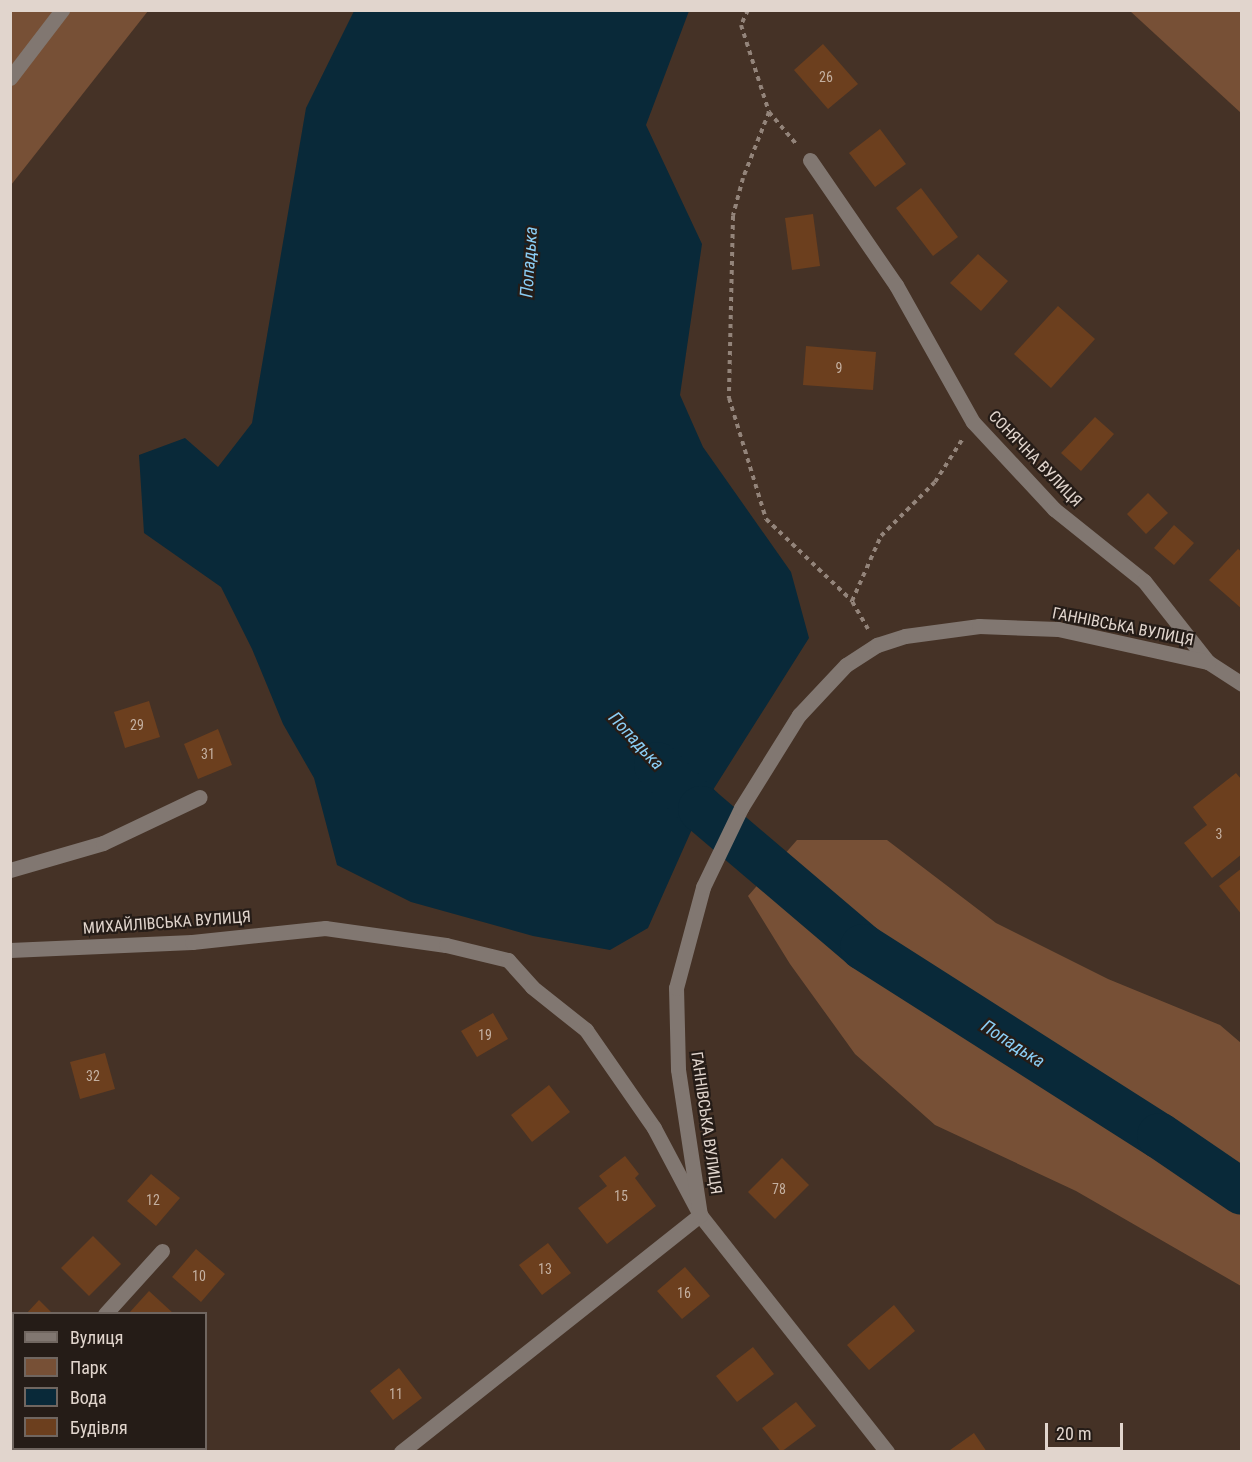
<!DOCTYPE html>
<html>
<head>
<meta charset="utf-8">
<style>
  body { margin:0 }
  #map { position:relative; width:1252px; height:1462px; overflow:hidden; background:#453226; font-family:"Roboto Condensed",sans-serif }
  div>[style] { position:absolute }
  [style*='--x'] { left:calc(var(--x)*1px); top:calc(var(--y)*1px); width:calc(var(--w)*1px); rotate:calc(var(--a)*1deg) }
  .green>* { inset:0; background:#775036 }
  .water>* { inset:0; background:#092939 }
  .river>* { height:46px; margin:-23px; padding:0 23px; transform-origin:23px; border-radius:23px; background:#092939 }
  .building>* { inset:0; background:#6c3f1e }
  .path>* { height:4px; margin-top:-2px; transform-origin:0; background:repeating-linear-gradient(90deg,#93847a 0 4.5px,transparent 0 9px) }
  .minor>* { height:15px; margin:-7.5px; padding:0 7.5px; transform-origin:7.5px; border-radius:7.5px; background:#817771 }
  span { translate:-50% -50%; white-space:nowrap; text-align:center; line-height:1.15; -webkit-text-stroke:4.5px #251c17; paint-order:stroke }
  .number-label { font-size:14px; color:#c4b0a1 }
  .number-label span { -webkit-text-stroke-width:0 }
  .street-label { font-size:16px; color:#e1d5cd }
  .water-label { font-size:18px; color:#8acdf4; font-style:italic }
  .frame { position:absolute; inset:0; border:12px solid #e1d5cd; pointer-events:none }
  .legend { position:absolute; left:12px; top:1312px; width:195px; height:138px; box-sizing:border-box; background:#251c17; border:2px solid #706660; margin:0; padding:8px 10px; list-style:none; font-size:18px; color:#e1d5cd }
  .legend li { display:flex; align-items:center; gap:12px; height:30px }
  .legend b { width:30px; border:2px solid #706660 }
  .scale { position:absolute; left:1045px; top:1423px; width:78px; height:27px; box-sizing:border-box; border:3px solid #e1d5cd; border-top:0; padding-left:8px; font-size:18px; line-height:21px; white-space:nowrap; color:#e1d5cd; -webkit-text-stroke:4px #251c17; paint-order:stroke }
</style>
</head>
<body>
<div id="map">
  <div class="green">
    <i style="clip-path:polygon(11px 11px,148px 11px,11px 185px)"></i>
    <i style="clip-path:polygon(1130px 11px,1241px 11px,1241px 113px)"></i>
    <i style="clip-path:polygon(797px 840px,887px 840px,996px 923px,1108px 979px,1220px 1025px,1241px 1043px,1241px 1286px,1076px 1191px,935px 1125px,855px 1054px,790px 964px,748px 896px)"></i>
  </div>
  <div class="water">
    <i style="clip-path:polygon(354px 11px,689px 11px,646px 125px,702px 244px,680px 395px,703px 447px,791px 572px,809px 638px,701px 809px,648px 928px,610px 950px,533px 936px,411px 902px,337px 865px,314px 778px,283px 724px,252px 649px,221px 587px,144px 533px,139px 455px,185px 438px,218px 467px,252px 423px,306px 108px)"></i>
  </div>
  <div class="river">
    <i style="--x:657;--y:765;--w:62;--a:45"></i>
    <i style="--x:701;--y:809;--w:213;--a:40.4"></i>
    <i style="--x:863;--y:947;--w:352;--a:32.5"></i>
    <i style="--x:1160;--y:1136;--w:99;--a:34.3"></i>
  </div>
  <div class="building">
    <i style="clip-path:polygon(823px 44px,858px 84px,828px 109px,794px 70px)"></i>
    <i style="clip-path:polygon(880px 129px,906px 164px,875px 187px,849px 153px)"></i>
    <i style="clip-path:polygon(921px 188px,958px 237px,933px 256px,896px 208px)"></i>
    <i style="clip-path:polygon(813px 214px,820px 266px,792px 270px,785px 218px)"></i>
    <i style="clip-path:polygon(978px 254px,1008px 281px,981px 311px,950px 283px)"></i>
    <i style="clip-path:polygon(1058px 306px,1095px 339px,1051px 388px,1014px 354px)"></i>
    <i style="clip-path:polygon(806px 346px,876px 352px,873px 390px,803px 385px)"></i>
    <i style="clip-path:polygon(1095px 417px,1114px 434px,1081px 471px,1061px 453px)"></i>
    <i style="clip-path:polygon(1148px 493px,1168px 513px,1146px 534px,1127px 514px)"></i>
    <i style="clip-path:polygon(1174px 525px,1194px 543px,1174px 565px,1154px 548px)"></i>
    <i style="clip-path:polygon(1238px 549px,1242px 552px,1242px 609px,1209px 580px)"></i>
    <i style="clip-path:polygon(149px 701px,160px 737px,125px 748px,114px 712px)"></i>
    <i style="clip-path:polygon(218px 729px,232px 765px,198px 779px,184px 744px)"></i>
    <i style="clip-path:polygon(1236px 773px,1242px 780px,1242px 854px,1212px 878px,1184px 843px,1207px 825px,1193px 807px)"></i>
    <i style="clip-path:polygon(1242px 868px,1242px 915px,1219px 886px)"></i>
    <i style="clip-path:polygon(493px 1013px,508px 1039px,477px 1057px,461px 1031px)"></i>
    <i style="clip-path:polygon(105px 1053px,115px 1089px,80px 1099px,70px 1062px)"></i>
    <i style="clip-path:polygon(549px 1085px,570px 1112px,532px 1142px,511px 1115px)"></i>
    <i style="clip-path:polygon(625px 1156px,639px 1174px,635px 1178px,656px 1206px,607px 1244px,578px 1208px,607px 1186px,599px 1176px)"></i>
    <i style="clip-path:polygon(782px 1158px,809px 1185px,775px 1219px,748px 1192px)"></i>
    <i style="clip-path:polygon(151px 1174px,180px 1198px,156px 1226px,127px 1201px)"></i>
    <i style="clip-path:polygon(93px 1236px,121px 1264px,89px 1296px,61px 1268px)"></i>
    <i style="clip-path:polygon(548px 1243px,571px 1273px,542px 1295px,519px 1265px)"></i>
    <i style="clip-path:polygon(196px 1249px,225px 1274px,201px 1302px,172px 1277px)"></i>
    <i style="clip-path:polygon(685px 1267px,710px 1296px,682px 1319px,657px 1291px)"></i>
    <i style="clip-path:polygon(149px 1291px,174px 1314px,131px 1314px,130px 1312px)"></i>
    <i style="clip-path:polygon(39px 1300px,53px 1314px,26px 1314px)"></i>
    <i style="clip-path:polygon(894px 1305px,915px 1331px,869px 1370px,847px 1345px)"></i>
    <i style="clip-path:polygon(753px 1347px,774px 1374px,737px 1402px,716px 1376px)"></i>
    <i style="clip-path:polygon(10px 1364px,14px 1367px,14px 1376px,10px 1379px)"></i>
    <i style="clip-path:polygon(399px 1368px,422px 1398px,393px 1420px,370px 1391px)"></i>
    <i style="clip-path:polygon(796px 1402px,816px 1426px,781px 1452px,762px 1428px)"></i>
    <i style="clip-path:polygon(974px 1433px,987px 1452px,951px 1452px,950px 1450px)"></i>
    <i style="clip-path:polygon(18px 1448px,58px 1448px,61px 1452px,15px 1452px)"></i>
  </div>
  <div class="path">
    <i style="--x:748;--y:10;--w:17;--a:115"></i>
    <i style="--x:741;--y:25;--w:91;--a:72.2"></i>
    <i style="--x:769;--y:112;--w:43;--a:49.7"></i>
    <i style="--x:769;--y:112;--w:71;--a:111.5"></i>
    <i style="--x:743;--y:178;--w:39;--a:105"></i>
    <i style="--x:733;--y:216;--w:182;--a:91.3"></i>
    <i style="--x:729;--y:398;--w:127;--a:73"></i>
    <i style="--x:766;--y:519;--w:119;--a:43.6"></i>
    <i style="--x:868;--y:629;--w:32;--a:-120"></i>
    <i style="--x:852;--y:601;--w:71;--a:-66"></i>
    <i style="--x:881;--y:536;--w:76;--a:-45"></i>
    <i style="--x:935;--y:482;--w:50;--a:-57.3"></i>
  </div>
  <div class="minor">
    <i style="--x:10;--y:78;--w:86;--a:-52.6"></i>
    <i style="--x:810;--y:160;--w:152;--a:55.5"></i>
    <i style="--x:896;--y:285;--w:157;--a:60.7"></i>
    <i style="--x:973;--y:422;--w:119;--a:47"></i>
    <i style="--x:1054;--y:509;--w:115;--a:38.7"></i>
    <i style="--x:1144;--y:581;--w:103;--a:51.7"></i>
    <i style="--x:1208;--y:662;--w:40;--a:32.9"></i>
    <i style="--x:10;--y:870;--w:97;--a:-16.2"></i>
    <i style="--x:103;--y:843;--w:107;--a:-25.4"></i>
    <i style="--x:10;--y:950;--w:182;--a:-2.5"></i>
    <i style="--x:192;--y:942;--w:134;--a:-6"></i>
    <i style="--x:325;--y:928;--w:122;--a:8"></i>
    <i style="--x:446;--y:945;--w:64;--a:13.6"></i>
    <i style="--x:508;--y:960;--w:36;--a:48"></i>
    <i style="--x:532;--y:987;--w:69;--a:38.5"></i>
    <i style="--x:586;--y:1030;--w:119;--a:55.2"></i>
    <i style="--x:654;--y:1128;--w:98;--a:62.1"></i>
    <i style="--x:700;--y:1215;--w:302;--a:51.7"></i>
    <i style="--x:105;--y:1314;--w:85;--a:-47.9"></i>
    <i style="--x:10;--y:1417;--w:5;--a:-37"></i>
    <i style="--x:401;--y:1452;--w:382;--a:-38.4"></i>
    <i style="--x:700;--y:1215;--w:148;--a:-98.6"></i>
    <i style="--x:678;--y:1069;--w:81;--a:-91.4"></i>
    <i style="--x:676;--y:988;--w:105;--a:-75"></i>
    <i style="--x:703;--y:887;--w:88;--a:-64.3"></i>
    <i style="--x:741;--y:808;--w:110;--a:-58.1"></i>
    <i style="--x:799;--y:715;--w:69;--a:-46.8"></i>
    <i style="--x:846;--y:665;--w:37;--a:-33"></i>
    <i style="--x:877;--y:645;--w:29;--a:-18"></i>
    <i style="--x:905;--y:636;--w:75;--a:-7.7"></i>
    <i style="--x:979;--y:626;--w:79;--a:2.2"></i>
    <i style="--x:1058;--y:629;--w:154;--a:12.4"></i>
  </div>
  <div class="number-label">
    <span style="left:826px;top:77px">26</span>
    <span style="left:839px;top:368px">9</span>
    <span style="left:137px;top:725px">29</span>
    <span style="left:208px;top:754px">31</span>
    <span style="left:1219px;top:834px">3</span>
    <span style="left:485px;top:1035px">19</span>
    <span style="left:93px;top:1076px">32</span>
    <span style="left:779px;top:1189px">78</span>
    <span style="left:621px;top:1196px">15</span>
    <span style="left:153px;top:1200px">12</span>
    <span style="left:545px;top:1269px">13</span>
    <span style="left:199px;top:1276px">10</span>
    <span style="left:684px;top:1293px">16</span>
    <span style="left:396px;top:1394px">11</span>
  </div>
  <div class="street-label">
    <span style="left:1035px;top:459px;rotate:46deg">СОНЯЧНА ВУЛИЦЯ</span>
    <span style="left:1123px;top:627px;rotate:11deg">ГАННІВСЬКА ВУЛИЦЯ</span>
    <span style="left:167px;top:923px;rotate:-4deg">МИХАЙЛІВСЬКА ВУЛИЦЯ</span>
    <span style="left:706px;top:1123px;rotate:82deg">ГАННІВСЬКА ВУЛИЦЯ</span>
  </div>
  <div class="water-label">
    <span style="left:529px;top:262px;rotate:-86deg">Попадька</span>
    <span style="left:636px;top:741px;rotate:47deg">Попадька</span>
    <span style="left:1013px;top:1044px;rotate:33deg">Попадька</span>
  </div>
  <div class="frame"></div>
  <ul class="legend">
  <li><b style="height:8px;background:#817771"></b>Вулиця</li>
  <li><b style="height:16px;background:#775036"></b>Парк</li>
  <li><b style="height:16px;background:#092939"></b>Вода</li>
  <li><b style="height:16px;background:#6c3f1e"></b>Будівля</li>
  </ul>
  <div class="scale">20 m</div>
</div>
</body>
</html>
